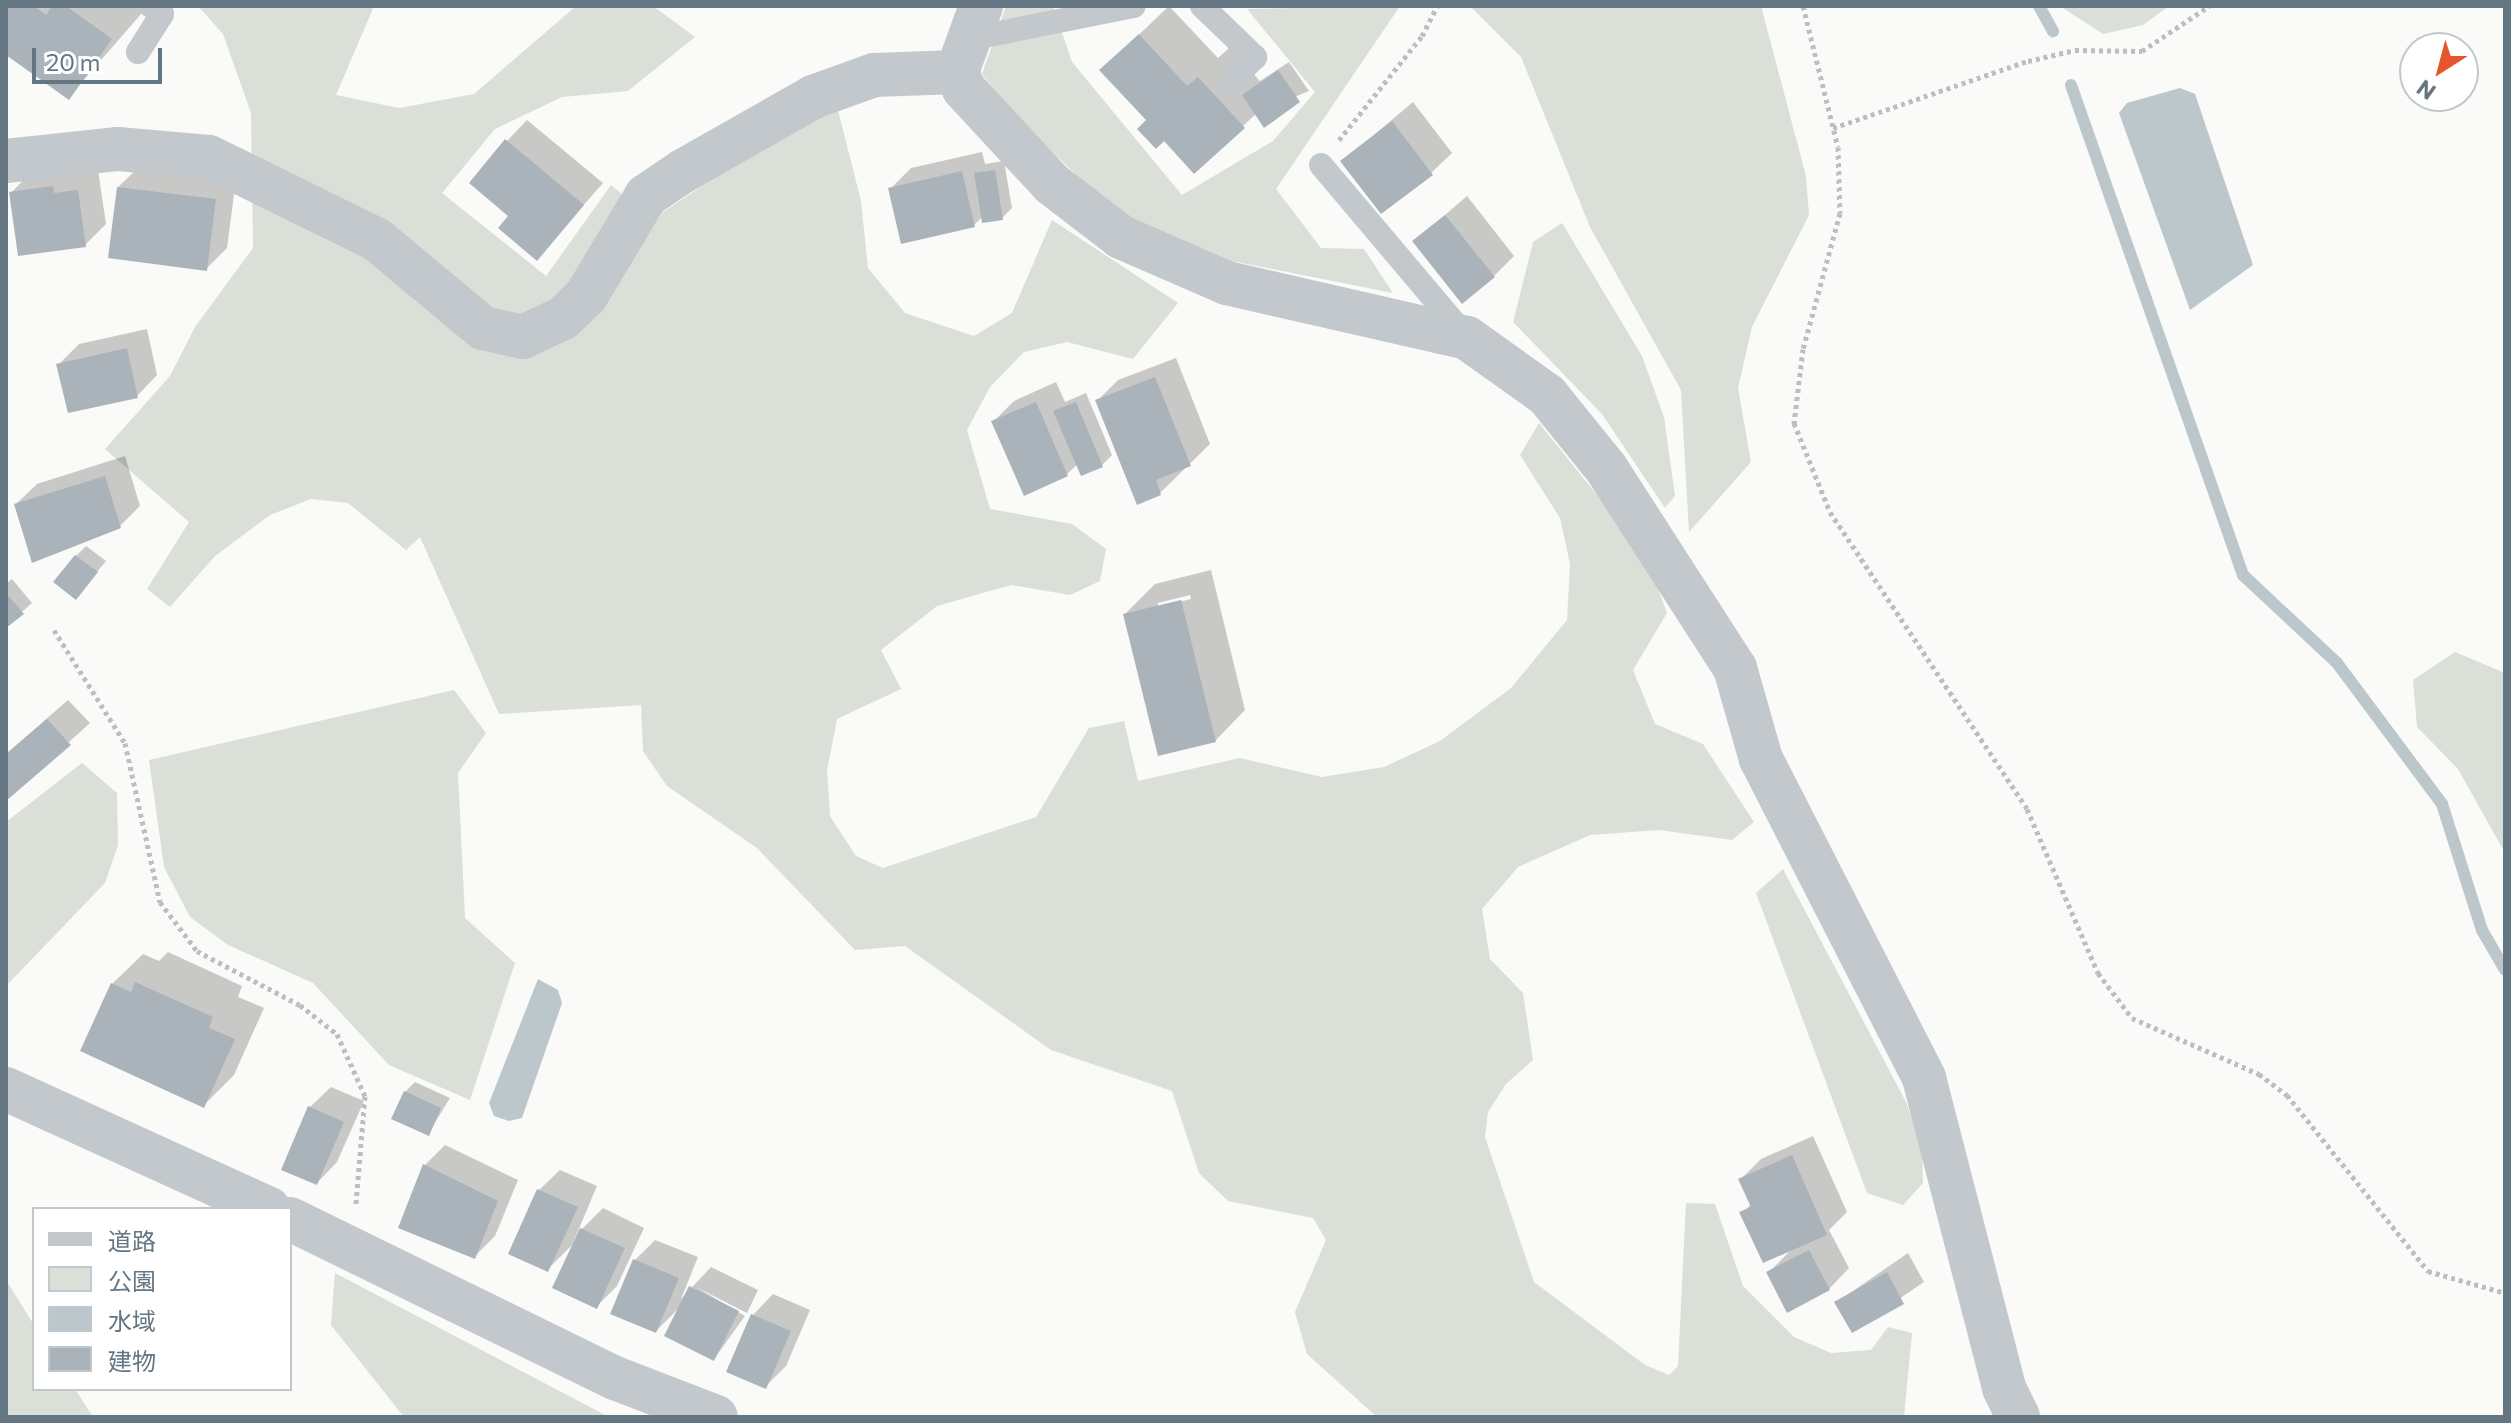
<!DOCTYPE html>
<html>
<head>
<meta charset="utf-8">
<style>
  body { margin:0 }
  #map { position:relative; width:2511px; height:1423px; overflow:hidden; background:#fafaf8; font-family:Commissioner,"Noto Sans JP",sans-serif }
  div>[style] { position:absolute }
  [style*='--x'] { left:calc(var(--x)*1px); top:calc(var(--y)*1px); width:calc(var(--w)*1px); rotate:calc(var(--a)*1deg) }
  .green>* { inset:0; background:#dadfd7 }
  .water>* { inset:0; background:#bbc7cb }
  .shadow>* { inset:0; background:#0003 }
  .stream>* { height:12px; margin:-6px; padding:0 6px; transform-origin:6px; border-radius:6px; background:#bbc7cb }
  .building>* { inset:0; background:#aab3b9 }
  .path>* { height:5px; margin-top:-2.5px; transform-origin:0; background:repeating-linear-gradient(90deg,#bbbfc2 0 4px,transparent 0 8px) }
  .service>* { height:24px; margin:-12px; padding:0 12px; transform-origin:12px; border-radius:12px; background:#c3c8cc }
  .minor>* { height:44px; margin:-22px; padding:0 22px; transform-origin:22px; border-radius:22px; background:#c3c8cc }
  .tertiary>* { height:44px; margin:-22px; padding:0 22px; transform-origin:22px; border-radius:22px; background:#c3c8cc }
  span { translate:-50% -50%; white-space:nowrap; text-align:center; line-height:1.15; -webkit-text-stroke:8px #fff; paint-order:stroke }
  .frame { position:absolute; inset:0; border:8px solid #657683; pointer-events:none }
  .legend { position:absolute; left:32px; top:1207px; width:260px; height:184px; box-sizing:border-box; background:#fff; border:2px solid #c1c8cd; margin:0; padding:10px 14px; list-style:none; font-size:24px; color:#657683 }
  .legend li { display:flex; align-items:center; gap:16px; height:40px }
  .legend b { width:40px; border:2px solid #c1c8cd }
  .north { position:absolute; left:2399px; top:32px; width:80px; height:80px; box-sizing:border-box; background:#fff; border:2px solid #c1c8cd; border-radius:50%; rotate:216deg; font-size:22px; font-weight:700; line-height:32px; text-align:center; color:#657683 }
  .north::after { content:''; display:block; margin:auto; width:28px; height:36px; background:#e4572e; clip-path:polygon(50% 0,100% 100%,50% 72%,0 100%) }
  .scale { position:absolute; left:32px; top:48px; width:130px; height:36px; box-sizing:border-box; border:4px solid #657683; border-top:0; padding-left:10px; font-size:24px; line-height:28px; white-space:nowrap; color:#657683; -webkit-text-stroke:6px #fff; paint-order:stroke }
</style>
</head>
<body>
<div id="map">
  <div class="green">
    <i style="clip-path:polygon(198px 6px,374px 6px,336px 95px,399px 108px,474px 94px,576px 6px,653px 6px,695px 37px,628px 91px,562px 97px,495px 129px,442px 193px,546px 276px,611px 185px,629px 200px,622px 275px,662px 213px,772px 138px,838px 110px,861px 201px,868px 268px,905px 313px,974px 336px,1012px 313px,1052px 220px,1178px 303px,1133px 359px,1067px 342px,1024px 352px,990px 387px,967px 430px,990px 509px,1072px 524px,1106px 549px,1100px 581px,1070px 595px,1011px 585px,937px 606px,881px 650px,901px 689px,837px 719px,827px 770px,830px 816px,856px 856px,883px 868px,1036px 817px,1089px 728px,1124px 721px,1138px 781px,1240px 758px,1322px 777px,1384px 767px,1440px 741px,1511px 688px,1567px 620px,1570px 564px,1560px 518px,1520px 455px,1539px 423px,1646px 556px,1667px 613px,1633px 670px,1655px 724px,1703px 744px,1754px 822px,1732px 840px,1659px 830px,1590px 835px,1518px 867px,1482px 909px,1490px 959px,1523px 993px,1533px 1060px,1506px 1084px,1488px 1112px,1485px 1137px,1534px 1282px,1645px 1365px,1669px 1375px,1678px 1366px,1686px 1203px,1715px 1204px,1743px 1286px,1794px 1337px,1831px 1353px,1871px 1350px,1888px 1327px,1912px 1333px,1904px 1417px,1377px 1417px,1307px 1354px,1295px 1312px,1326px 1240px,1313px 1218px,1228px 1201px,1199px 1173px,1172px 1091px,1051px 1050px,905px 946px,855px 950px,757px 848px,667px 786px,643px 751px,641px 705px,499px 714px,420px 537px,406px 550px,348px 503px,311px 499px,270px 515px,215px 556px,170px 607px,147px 589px,189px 522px,105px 449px,170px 376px,195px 327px,253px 248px,251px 113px,223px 34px)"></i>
    <i style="clip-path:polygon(1006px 6px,1053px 6px,1072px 62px,1182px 195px,1273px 141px,1315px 92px,1247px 9px,1400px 6px,1276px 189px,1321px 248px,1364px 249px,1393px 293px,1192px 253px,1121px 218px,1013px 114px,982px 74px)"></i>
    <i style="clip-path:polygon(1470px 6px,1761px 6px,1806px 176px,1809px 215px,1752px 327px,1738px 388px,1751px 462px,1689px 532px,1681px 390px,1590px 227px,1521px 57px)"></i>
    <i style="clip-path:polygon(2060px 6px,2169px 6px,2143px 25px,2103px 34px)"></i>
    <i style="clip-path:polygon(1562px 223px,1642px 356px,1664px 417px,1675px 496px,1665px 508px,1602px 414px,1513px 322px,1533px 242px)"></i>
    <i style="clip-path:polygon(2455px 652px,2505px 673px,2505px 853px,2458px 769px,2417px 727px,2413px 680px)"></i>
    <i style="clip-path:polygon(454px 690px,486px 733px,458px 773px,465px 918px,515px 963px,470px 1100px,389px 1065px,313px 983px,228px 945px,190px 917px,164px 867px,149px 760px)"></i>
    <i style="clip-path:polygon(82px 763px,117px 793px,118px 845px,105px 883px,6px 986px,6px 822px)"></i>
    <i style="clip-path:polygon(1783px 869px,1906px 1102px,1922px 1148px,1923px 1183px,1903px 1205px,1867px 1193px,1756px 893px)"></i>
    <i style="clip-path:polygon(335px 1273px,609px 1417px,404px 1417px,331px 1325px)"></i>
    <i style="clip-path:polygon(6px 1280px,34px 1325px,34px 1389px,75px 1389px,93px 1417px,6px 1417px)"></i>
  </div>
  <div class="water">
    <i style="clip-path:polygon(2180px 88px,2195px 94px,2253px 265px,2190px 310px,2119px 113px,2127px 103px)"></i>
    <i style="clip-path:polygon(538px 979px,558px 990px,562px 1003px,522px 1118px,509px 1121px,494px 1116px,489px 1103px)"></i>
  </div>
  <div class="shadow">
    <i style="clip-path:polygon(6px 6px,148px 6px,69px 97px,6px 53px)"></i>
    <i style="clip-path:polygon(1169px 6px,1218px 58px,1229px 48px,1260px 81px,1289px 62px,1309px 91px,1257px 113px,1194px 171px,1102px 70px)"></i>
    <i style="clip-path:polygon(1413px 102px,1452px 153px,1431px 173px,1343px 161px)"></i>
    <i style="clip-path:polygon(527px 120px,603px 183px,537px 258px,511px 216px,507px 141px)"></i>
    <i style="clip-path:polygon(982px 152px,985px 164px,1004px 161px,1012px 208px,1002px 218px,983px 216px,974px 225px,890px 189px,911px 168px)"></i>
    <i style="clip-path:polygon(139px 167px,236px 179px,227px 248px,206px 269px,118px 187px)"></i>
    <i style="clip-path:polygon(98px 170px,106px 224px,85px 245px,11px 193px,31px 172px)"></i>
    <i style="clip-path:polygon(1467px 196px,1514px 256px,1494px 276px,1415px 241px)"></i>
    <i style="clip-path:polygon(147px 329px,157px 375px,137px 396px,58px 365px,79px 344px)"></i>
    <i style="clip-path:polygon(1176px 358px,1210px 444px,1160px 493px,1097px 401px,1118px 380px)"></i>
    <i style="clip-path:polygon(1056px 382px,1065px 402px,1086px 393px,1112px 455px,1102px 465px,1078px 464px,1067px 474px,993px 422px,1014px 401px)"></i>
    <i style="clip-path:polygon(125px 456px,140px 506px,120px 526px,16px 504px,37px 484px)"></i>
    <i style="clip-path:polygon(86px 546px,106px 561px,76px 598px,76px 556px)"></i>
    <i style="clip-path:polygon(evenodd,1211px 570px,1245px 710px,1215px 741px,1125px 614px,1155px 584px,1211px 570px,1190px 595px,1191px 599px,1158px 607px,1158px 603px,1190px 595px)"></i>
    <i style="clip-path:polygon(12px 579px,32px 603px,6px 626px,6px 584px)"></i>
    <i style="clip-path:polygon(68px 700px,90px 723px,6px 799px,6px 754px)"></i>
    <i style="clip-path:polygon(168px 952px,242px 986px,238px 997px,264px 1008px,234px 1075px,204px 1105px,112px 984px,143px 954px,159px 961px)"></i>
    <i style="clip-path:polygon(415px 1082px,450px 1098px,428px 1134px,405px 1092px)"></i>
    <i style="clip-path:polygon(331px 1087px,364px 1101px,337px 1162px,317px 1183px,310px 1107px)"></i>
    <i style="clip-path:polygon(1813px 1136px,1847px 1212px,1829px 1230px,1849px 1268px,1829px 1289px,1768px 1273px,1793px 1248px,1742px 1213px,1752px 1203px,1741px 1179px,1761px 1159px)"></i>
    <i style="clip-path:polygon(445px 1145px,518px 1180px,495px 1236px,474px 1257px,425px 1165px)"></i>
    <i style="clip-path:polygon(560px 1170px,597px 1186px,572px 1245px,548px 1269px,539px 1190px)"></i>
    <i style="clip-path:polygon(603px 1208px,644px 1228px,617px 1286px,596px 1307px,554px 1288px,582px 1229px)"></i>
    <i style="clip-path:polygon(655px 1240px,698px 1257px,681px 1299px,711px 1267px,758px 1290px,747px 1313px,696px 1287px,745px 1316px,714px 1359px,681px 1306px,656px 1331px,635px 1260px)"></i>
    <i style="clip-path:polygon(1908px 1253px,1924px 1282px,1853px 1330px,1837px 1302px)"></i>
    <i style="clip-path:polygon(773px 1294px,810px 1310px,786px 1366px,765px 1387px,753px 1315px)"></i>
  </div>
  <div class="stream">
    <i style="--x:2039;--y:6;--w:29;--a:61"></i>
    <i style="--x:2071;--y:85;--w:519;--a:70.66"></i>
    <i style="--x:2243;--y:575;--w:129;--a:43.1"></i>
    <i style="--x:2337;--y:663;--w:176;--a:53.3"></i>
    <i style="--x:2442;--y:804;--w:132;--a:72.4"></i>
    <i style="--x:2482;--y:930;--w:46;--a:60.1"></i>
  </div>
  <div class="building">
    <i style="clip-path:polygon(6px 6px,34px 6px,46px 15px,52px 6px,66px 6px,112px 39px,69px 100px,6px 55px)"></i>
    <i style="clip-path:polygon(1139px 34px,1187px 86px,1198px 77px,1245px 128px,1194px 174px,1164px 141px,1156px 149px,1137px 129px,1146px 120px,1099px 70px)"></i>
    <i style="clip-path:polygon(1278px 70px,1300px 102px,1264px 128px,1242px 95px)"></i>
    <i style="clip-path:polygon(1392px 121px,1433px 175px,1381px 214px,1340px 161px)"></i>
    <i style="clip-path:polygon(505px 139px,584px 205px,537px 261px,498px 228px,508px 216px,469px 183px)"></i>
    <i style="clip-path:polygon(995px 170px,1003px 220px,982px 223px,974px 173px)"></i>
    <i style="clip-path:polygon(962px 171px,975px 227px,901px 244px,888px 188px)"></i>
    <i style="clip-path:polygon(53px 186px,54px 193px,78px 190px,86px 247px,18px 256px,9px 192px)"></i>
    <i style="clip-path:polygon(117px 187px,216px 199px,207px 271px,108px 258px)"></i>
    <i style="clip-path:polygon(1445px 215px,1495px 277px,1462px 304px,1412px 241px)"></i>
    <i style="clip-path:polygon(127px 348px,138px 398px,68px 413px,56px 364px)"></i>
    <i style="clip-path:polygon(1155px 377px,1191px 466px,1156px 480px,1161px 495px,1137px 505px,1095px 400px)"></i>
    <i style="clip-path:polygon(1036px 402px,1068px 476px,1024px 496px,991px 421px)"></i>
    <i style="clip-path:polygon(1076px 402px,1103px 467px,1081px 476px,1053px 411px)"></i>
    <i style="clip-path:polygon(105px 476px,121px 528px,32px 563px,14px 504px)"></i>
    <i style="clip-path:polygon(75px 555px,98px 572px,76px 600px,53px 582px)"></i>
    <i style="clip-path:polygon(6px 593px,24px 614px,6px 628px)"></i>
    <i style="clip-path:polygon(1181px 600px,1216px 742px,1158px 756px,1123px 614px)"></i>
    <i style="clip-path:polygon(47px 719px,71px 745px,6px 801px,6px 754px)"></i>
    <i style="clip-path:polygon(135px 982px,213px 1017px,209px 1028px,235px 1039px,204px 1108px,80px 1051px,111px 983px,131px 992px)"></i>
    <i style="clip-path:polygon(404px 1091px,441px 1108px,429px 1136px,391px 1119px)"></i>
    <i style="clip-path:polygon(308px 1106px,344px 1122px,317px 1185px,281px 1170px)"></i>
    <i style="clip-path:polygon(1792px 1155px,1827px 1235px,1763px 1263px,1739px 1212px,1751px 1207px,1738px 1179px)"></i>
    <i style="clip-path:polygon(423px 1164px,498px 1201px,475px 1259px,398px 1228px)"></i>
    <i style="clip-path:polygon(537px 1189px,578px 1207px,548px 1272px,508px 1254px)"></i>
    <i style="clip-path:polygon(580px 1228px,625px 1248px,597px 1309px,552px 1288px)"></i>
    <i style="clip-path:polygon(1809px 1250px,1830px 1290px,1787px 1313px,1766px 1272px)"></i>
    <i style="clip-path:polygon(633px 1259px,679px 1278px,656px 1333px,610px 1314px)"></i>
    <i style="clip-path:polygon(1887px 1272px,1904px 1304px,1852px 1333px,1834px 1302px)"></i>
    <i style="clip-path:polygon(689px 1286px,739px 1311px,714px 1361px,664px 1336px)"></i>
    <i style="clip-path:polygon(751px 1314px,791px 1331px,766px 1389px,726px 1372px)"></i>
  </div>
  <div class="path">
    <i style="--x:1803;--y:6;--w:145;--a:76.1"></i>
    <i style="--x:1838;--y:147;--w:66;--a:88.3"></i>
    <i style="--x:1840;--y:213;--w:141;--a:105.2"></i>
    <i style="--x:1803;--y:349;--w:75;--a:96.9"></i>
    <i style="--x:1794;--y:423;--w:96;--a:68"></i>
    <i style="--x:1830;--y:512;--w:356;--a:56.4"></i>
    <i style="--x:2027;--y:809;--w:179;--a:66.6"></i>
    <i style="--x:2098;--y:973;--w:56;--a:52.9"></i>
    <i style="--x:2132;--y:1018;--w:139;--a:23.8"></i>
    <i style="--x:2259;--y:1074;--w:35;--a:37"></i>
    <i style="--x:2287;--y:1095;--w:226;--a:51.3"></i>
    <i style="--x:2428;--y:1271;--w:80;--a:15.9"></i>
    <i style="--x:1833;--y:128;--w:206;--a:-19"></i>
    <i style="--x:2028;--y:61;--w:48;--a:-13.2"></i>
    <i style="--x:2075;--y:50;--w:67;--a:0.9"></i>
    <i style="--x:2142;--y:51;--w:81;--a:-33.9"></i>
    <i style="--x:1339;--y:140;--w:133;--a:-51.4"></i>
    <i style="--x:1422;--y:36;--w:34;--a:-63"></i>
    <i style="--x:54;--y:630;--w:133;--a:57.9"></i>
    <i style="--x:125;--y:743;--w:163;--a:77.6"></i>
    <i style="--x:160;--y:902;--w:61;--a:52.9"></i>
    <i style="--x:197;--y:951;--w:116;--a:27.7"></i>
    <i style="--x:300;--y:1005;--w:47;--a:38.1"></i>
    <i style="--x:337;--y:1034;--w:68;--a:65.7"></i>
    <i style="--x:365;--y:1096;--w:108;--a:94.8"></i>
  </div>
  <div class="service">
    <i style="--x:1202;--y:6;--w:74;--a:43.9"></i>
    <i style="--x:1255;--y:57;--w:36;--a:134"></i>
    <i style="--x:964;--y:40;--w:173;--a:-11.3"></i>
    <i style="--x:138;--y:52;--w:45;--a:-57.7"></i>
    <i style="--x:162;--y:14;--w:14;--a:-144"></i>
    <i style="--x:1321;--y:165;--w:220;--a:49.8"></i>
  </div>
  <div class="minor">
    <i style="--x:981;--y:6;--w:70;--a:110"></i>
    <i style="--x:957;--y:72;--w:18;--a:68"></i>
    <i style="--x:964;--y:89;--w:129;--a:47.2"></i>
    <i style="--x:1052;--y:184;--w:87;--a:37.5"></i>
    <i style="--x:1121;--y:237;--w:116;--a:23.5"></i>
    <i style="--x:1227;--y:283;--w:246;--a:12.9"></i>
    <i style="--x:1467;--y:338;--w:98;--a:35.5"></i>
    <i style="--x:1547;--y:395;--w:94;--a:51.1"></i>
    <i style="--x:1606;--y:468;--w:238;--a:57.2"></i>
    <i style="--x:1735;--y:668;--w:95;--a:74.1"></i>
    <i style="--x:1761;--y:759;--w:358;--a:62.9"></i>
    <i style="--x:1924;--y:1078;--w:320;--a:75.5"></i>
    <i style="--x:2004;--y:1388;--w:32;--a:64"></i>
    <i style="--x:6;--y:161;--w:113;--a:-6.1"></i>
    <i style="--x:118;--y:149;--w:91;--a:5"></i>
    <i style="--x:209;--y:157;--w:186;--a:26.2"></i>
    <i style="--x:376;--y:239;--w:139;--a:39.8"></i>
    <i style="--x:483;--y:328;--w:41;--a:12.7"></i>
    <i style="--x:523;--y:337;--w:44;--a:-25.4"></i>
    <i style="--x:563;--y:318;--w:32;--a:-44"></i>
    <i style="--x:586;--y:296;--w:117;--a:-59"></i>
    <i style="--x:646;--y:196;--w:45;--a:-34"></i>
    <i style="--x:683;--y:171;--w:150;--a:-29.6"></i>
    <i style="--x:813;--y:97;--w:65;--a:-19.8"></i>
    <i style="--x:874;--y:75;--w:83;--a:-2.1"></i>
  </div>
  <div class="tertiary">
    <i style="--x:6;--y:1089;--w:289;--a:24.5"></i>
    <i style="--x:290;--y:1219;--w:362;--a:26.1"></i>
    <i style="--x:615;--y:1378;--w:108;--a:21.1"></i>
  </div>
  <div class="frame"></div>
  <ul class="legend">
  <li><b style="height:10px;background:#c3c8cc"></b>道路</li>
  <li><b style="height:22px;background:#dadfd7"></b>公園</li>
  <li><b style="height:22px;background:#bbc7cb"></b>水域</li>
  <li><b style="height:22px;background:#aab3b9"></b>建物</li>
  </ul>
  <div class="north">N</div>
  <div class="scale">20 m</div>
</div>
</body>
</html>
